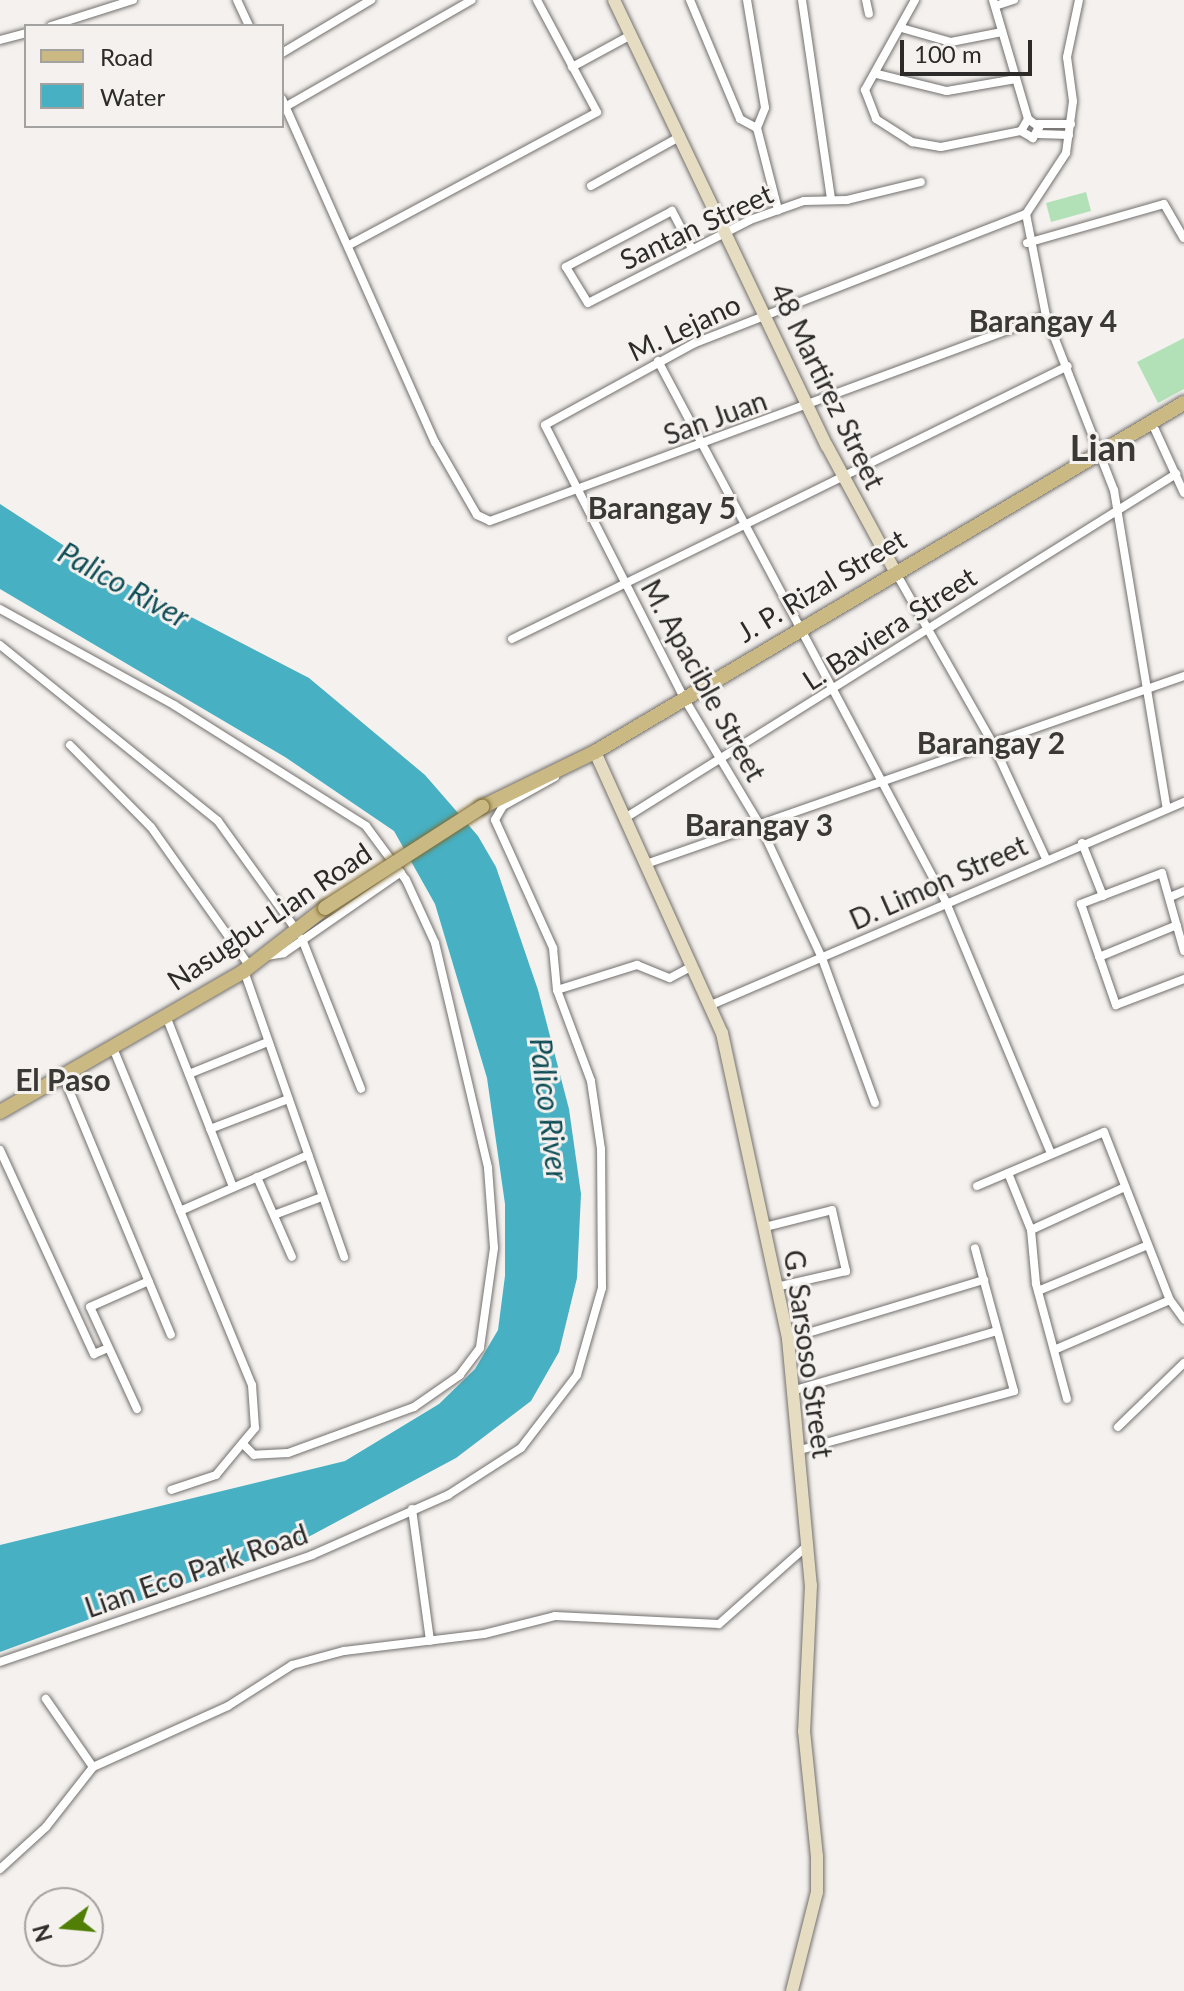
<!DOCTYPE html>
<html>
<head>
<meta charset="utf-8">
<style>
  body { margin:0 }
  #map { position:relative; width:1184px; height:1991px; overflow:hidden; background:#f4f1ee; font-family:Lato,sans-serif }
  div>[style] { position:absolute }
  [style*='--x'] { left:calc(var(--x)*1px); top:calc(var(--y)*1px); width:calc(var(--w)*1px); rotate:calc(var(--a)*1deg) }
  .green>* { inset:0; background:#b2e1b8 }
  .water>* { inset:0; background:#47b0c2 }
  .roads { filter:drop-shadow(0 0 2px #726f6d) drop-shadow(0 0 2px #726f6d) }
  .street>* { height:8px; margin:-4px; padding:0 4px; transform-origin:4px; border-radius:4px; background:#fff }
  .secondary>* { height:12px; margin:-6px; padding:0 6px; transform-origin:6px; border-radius:6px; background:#e5dcc1 }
  .primary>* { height:14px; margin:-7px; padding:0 7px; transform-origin:7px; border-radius:7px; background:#cbb983 }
  .bridges { filter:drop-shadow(0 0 2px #7d692f) drop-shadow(0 0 2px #7d692f) }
  .primary-bridge>* { height:14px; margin:-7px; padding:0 7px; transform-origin:7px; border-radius:7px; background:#cbb983 }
  span { translate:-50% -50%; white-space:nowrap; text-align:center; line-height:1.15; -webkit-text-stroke:6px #f4f1ee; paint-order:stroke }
  .street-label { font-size:28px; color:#2c2b2a }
  .neighbourhood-label { font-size:30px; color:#3b3936; font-weight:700 }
  .water-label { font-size:30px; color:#104e57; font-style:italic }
  .district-label { font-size:36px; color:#3b3936; font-weight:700 }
  .legend { position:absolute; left:24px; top:24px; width:260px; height:104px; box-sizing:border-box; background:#f4f1ee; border:2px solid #a4a2a0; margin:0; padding:10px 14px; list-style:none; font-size:24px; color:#2c2b2a }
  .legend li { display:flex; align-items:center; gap:16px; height:40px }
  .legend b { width:40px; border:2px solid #a4a2a0 }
  .north { position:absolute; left:24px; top:1887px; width:80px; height:80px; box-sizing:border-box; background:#f4f1ee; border:2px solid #a4a2a0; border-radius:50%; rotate:254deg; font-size:22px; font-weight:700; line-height:32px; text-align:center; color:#2c2b2a }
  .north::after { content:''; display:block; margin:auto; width:28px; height:36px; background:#517e05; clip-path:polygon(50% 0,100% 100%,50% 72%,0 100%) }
  .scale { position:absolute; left:900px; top:40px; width:132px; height:36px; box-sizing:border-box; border:4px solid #2c2b2a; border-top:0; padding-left:10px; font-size:24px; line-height:28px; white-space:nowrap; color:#2c2b2a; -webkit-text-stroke:6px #f4f1ee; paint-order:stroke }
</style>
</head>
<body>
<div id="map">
  <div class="green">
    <i style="clip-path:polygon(1086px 192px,1091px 211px,1051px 222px,1046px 203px)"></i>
    <i style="clip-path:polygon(1184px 338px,1184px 389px,1158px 403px,1137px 362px)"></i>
  </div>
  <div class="water">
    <i style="clip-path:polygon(0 504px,106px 573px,309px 678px,425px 775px,478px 836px,496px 867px,538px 990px,569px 1109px,581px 1194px,577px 1278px,559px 1352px,531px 1401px,456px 1458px,297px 1543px,0 1652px,0 1545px,345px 1461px,439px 1404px,475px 1369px,498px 1330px,505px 1276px,505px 1204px,487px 1078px,435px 904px,394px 831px,285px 757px,0 589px)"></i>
  </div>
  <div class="roads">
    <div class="street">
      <i style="--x:237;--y:0;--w:29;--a:65"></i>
      <i style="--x:690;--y:0;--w:129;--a:67.2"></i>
      <i style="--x:740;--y:119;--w:19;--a:28"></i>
      <i style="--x:757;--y:128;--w:85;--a:75.6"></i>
      <i style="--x:747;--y:0;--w:109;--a:80.5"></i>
      <i style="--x:765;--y:108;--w:22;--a:112"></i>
      <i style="--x:802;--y:0;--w:202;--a:81.7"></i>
      <i style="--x:866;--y:0;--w:14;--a:78"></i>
      <i style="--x:915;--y:0;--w:103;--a:119.1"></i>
      <i style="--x:865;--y:90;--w:31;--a:69"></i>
      <i style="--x:876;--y:119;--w:43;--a:32.6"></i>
      <i style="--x:912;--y:142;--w:29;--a:10"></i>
      <i style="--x:941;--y:147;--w:82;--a:-11.3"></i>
      <i style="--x:993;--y:0;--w:124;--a:73.6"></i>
      <i style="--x:1028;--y:119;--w:14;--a:36"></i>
      <i style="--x:1039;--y:127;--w:13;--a:119"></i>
      <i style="--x:1033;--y:138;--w:14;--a:-150"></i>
      <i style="--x:1021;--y:131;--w:14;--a:-60"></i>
      <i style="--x:995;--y:6;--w:20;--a:-18"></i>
      <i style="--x:51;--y:26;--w:86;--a:-17.6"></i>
      <i style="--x:905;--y:29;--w:48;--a:15.8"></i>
      <i style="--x:951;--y:42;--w:52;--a:-11.1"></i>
      <i style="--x:0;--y:40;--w:27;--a:-15"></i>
      <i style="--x:282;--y:53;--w:104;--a:-30.8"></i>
      <i style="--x:572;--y:67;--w:67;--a:-28.5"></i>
      <i style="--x:877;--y:74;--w:72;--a:13.7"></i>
      <i style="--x:947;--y:91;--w:70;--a:-9.9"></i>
      <i style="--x:282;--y:99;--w:376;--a:66"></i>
      <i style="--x:435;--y:442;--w:84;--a:60.1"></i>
      <i style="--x:477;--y:515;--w:14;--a:25"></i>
      <i style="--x:490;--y:521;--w:593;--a:-20.24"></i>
      <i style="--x:285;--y:107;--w:215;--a:-29.8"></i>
      <i style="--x:1038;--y:124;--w:33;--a:0"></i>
      <i style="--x:1038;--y:134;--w:31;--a:2"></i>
      <i style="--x:591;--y:186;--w:103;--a:-29.1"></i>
      <i style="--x:1026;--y:214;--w:104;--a:78.9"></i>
      <i style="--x:1046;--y:316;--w:187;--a:68.7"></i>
      <i style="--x:1114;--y:490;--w:323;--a:80.6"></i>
      <i style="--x:1026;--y:214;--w:73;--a:-56.7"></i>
      <i style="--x:1066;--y:153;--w:52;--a:-82.3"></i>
      <i style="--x:1073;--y:101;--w:44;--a:-97.8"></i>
      <i style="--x:1067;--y:57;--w:58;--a:-78.1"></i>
      <i style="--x:1027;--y:243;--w:142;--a:-15.9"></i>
      <i style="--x:1164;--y:204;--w:39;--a:60"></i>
      <i style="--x:351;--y:244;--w:279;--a:-28.2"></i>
      <i style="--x:597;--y:112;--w:127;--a:-118.2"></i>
      <i style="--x:691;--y:247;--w:41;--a:-117.8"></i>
      <i style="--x:672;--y:211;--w:120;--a:152.2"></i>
      <i style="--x:566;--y:267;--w:42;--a:58.6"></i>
      <i style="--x:588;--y:303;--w:182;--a:-27.1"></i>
      <i style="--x:750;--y:220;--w:57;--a:-19.4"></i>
      <i style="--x:804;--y:201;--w:43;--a:-1.3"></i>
      <i style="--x:847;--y:200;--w:76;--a:-13.7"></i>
      <i style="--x:658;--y:361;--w:611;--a:61.97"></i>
      <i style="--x:945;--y:900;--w:275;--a:67.3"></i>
      <i style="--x:1151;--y:421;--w:79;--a:65.4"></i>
      <i style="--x:896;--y:573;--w:194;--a:60.4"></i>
      <i style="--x:992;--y:742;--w:129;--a:65.2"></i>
      <i style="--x:0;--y:609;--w:199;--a:28.9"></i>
      <i style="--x:174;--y:705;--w:227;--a:32.2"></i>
      <i style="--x:366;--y:826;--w:67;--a:53.5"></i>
      <i style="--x:406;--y:880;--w:69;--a:65.3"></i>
      <i style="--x:435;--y:943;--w:231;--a:76.7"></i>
      <i style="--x:488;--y:1168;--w:80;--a:85.7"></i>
      <i style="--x:494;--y:1248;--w:101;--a:98"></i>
      <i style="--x:480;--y:1348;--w:34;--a:127"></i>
      <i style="--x:460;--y:1375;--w:56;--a:145.2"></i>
      <i style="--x:414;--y:1407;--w:134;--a:159.9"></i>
      <i style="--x:288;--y:1453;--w:34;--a:177"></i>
      <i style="--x:254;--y:1455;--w:16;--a:-135"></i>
      <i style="--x:512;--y:639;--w:619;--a:-26.15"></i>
      <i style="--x:0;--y:645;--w:280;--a:38.9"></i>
      <i style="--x:218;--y:821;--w:135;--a:54.3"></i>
      <i style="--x:70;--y:745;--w:115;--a:45.4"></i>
      <i style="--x:151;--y:827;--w:171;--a:54.7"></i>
      <i style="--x:555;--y:777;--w:60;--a:150.9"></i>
      <i style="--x:503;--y:806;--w:16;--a:120"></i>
      <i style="--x:495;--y:820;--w:141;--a:65.6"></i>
      <i style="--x:553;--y:948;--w:42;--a:84.6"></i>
      <i style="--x:625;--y:818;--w:650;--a:-31.98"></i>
      <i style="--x:1082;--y:843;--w:57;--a:68.4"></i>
      <i style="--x:646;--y:864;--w:570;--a:-19.26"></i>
      <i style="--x:1170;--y:897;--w:15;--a:-23"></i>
      <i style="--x:302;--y:939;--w:161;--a:68.5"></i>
      <i style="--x:1184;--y:951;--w:81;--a:-105.8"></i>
      <i style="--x:1162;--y:873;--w:87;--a:159.1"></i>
      <i style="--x:1081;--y:904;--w:107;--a:70.9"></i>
      <i style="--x:1116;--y:1005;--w:73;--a:-20.9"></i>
      <i style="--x:266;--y:956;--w:18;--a:-9"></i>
      <i style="--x:284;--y:953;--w:142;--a:-34.7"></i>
      <i style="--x:1099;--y:957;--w:84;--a:-22.3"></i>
      <i style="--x:244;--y:971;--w:303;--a:70.7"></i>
      <i style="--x:711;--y:1005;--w:515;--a:-23.23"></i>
      <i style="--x:166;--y:1016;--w:184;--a:68.6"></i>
      <i style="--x:113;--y:1048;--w:365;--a:67.6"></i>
      <i style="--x:252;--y:1385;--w:43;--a:86"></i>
      <i style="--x:255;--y:1428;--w:61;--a:129.7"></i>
      <i style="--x:216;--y:1475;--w:47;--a:161.6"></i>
      <i style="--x:189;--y:1074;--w:85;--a:-22.1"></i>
      <i style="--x:64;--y:1078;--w:278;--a:67.4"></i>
      <i style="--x:875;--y:1103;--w:154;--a:-110.1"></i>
      <i style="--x:822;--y:958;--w:147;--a:-115"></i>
      <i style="--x:760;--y:825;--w:148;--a:-120.9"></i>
      <i style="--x:684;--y:698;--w:306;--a:-117"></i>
      <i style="--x:545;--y:425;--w:171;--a:-28.7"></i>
      <i style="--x:695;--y:343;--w:355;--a:-21.3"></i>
      <i style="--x:210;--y:1129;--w:84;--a:-21"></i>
      <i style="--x:0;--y:1150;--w:225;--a:65.3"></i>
      <i style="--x:94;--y:1354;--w:15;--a:-23"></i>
      <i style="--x:1008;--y:1173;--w:61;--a:68"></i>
      <i style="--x:1031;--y:1230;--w:54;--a:84.7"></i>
      <i style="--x:1036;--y:1284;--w:119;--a:74.9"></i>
      <i style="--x:257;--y:1177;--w:87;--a:66.4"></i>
      <i style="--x:977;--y:1186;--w:138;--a:-23"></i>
      <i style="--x:1104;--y:1132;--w:180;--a:68.6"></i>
      <i style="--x:1170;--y:1300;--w:24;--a:54"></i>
      <i style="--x:180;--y:1211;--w:140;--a:-23.6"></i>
      <i style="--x:274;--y:1215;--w:51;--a:-20.6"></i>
      <i style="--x:765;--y:1227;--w:69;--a:-14.2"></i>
      <i style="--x:832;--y:1210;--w:63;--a:77.1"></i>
      <i style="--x:846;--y:1271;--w:68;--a:167.2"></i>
      <i style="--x:1031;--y:1230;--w:103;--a:-24.6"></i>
      <i style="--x:1038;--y:1291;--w:119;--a:-22.7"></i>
      <i style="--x:788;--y:1339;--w:205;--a:-16.8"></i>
      <i style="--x:1054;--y:1350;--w:126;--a:-23.3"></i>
      <i style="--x:795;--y:1390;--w:210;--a:-16.3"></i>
      <i style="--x:137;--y:1409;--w:112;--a:-114.7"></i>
      <i style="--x:90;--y:1307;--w:64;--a:-23.8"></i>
      <i style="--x:1118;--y:1427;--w:92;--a:-44.1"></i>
      <i style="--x:800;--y:1450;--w:222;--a:-15.4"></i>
      <i style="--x:1014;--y:1391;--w:148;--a:-105.3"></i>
      <i style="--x:412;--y:1509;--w:133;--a:82.2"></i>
      <i style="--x:0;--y:1662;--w:330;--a:-18.9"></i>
      <i style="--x:312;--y:1555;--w:149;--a:-23.8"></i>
      <i style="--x:448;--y:1495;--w:87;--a:-32.8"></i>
      <i style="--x:521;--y:1448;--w:92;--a:-52.5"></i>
      <i style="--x:577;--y:1375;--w:91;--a:-74"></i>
      <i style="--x:602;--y:1288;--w:139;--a:-90.4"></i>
      <i style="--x:601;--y:1149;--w:69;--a:-98.4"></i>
      <i style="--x:591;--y:1081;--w:97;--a:-110.5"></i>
      <i style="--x:557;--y:990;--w:84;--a:-17.4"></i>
      <i style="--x:637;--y:965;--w:35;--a:22"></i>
      <i style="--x:670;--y:978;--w:26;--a:-28"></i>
      <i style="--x:93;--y:1767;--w:148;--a:-24.3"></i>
      <i style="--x:228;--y:1706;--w:76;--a:-32.6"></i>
      <i style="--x:292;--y:1665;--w:54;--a:-15.1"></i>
      <i style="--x:344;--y:1651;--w:141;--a:-6.9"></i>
      <i style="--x:484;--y:1634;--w:73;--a:-14.2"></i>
      <i style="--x:555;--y:1616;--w:164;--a:2.8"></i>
      <i style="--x:719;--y:1624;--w:119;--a:-41.6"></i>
      <i style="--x:0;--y:1869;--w:62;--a:-42.4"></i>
      <i style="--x:46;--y:1827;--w:76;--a:-51.9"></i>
      <i style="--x:93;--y:1767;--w:83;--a:-124.7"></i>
    </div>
    <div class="secondary">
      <i style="--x:614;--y:0;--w:494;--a:64.5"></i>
      <i style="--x:827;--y:446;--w:142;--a:61.5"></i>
      <i style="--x:595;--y:752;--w:308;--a:65.7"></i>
      <i style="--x:722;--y:1033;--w:313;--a:77.8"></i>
      <i style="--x:788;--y:1339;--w:247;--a:84.7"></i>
      <i style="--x:811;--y:1585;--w:146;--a:92.7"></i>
      <i style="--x:804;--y:1731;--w:126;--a:84.1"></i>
      <i style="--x:817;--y:1856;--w:36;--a:90"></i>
      <i style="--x:817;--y:1892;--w:102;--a:104.2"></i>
    </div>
    <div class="primary">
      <i style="--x:482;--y:807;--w:126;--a:-26"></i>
      <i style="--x:595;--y:752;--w:685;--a:-30.65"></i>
      <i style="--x:0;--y:1112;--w:282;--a:-30"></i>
      <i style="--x:244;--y:971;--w:103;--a:-37.9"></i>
    </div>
  </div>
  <div class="bridges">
    <div class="primary-bridge">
      <i style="--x:325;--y:908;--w:187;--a:-32.8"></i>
    </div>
  </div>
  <div class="street-label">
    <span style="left:696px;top:226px;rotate:-25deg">Santan Street</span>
    <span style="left:684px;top:327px;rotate:-25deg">M. Lejano</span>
    <span style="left:828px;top:386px;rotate:64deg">48 Martirez Street</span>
    <span style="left:715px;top:417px;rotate:-20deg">San Juan</span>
    <span style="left:821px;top:585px;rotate:-31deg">J. P. Rizal Street</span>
    <span style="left:889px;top:628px;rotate:-33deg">L. Baviera Street</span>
    <span style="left:704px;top:680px;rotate:61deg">M. Apacible Street</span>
    <span style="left:938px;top:882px;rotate:-24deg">D. Limon Street</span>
    <span style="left:269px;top:916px;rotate:-34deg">Nasugbu-Lian Road</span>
    <span style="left:809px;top:1354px;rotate:82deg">G. Sarsoso Street</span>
    <span style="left:196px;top:1570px;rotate:-19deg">Lian Eco Park Road</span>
  </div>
  <div class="neighbourhood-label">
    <span style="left:1043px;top:320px">Barangay 4</span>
    <span style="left:662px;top:507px">Barangay 5</span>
    <span style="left:991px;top:742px">Barangay 2</span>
    <span style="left:759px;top:824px">Barangay 3</span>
    <span style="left:63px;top:1079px">El Paso</span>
  </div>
  <div class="water-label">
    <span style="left:124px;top:584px;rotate:29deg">Palico River</span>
    <span style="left:550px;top:1109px;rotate:83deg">Palico River</span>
  </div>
  <div class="district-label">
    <span style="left:1103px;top:448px">Lian</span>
  </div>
  <ul class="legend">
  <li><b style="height:10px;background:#cbb983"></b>Road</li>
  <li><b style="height:22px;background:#47b0c2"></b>Water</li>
  </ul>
  <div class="north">N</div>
  <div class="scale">100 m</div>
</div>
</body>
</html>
